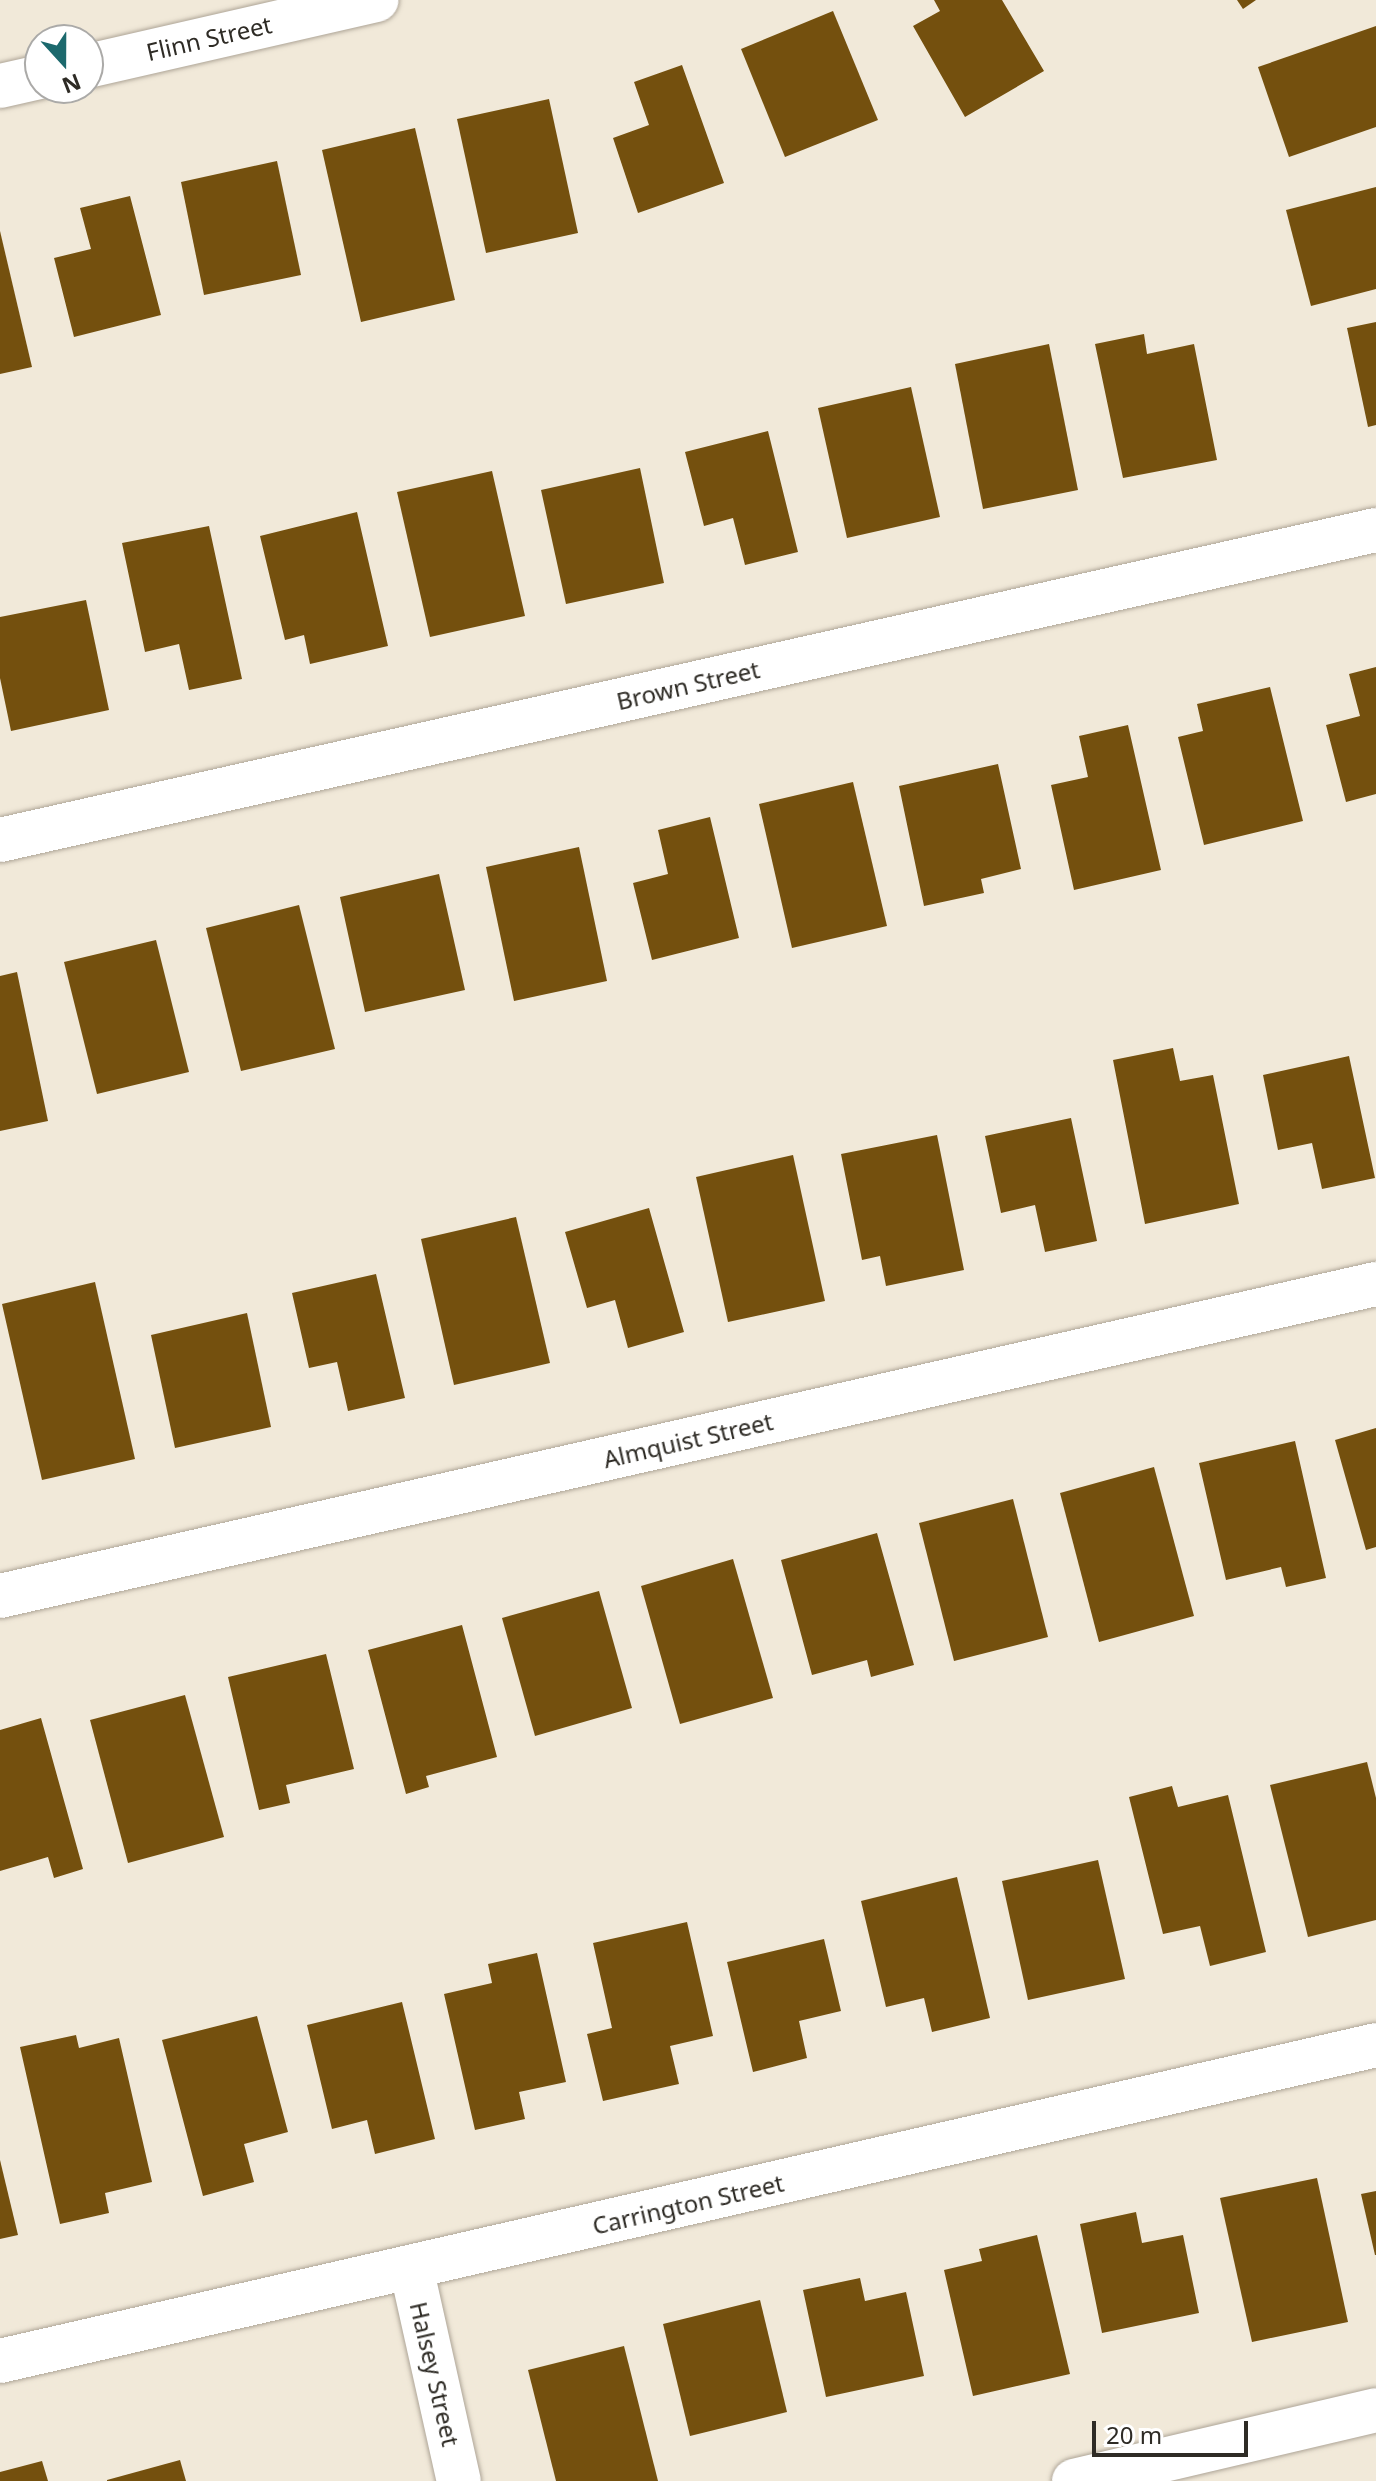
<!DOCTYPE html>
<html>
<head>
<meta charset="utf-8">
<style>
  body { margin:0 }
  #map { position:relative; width:1376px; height:2481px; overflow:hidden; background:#f1e9d9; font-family:"Noto Sans",sans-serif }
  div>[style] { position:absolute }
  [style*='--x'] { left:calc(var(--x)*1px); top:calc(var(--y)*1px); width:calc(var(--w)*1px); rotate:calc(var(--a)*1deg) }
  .building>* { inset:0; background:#74500e }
  .roads { filter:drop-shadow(0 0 2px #aea597) drop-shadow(0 0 2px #aea597) }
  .minor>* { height:44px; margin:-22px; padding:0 22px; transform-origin:22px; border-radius:22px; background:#fff }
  span { translate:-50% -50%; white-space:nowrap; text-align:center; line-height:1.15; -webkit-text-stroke:8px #fff; paint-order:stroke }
  .street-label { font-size:24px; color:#2e2b25 }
  .north { position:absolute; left:24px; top:24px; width:80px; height:80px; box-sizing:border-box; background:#fff; border:2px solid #abaaa8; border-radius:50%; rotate:159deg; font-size:22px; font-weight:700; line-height:32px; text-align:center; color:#2e2b25 }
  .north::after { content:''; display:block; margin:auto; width:28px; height:36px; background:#1c696d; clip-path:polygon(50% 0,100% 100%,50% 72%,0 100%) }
  .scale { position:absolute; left:1092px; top:2421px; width:156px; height:36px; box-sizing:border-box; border:4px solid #2e2b25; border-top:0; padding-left:10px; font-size:24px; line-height:28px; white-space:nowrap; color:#2e2b25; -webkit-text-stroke:6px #fff; paint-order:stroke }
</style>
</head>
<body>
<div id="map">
  <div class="building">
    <i style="clip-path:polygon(934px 0,1002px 0,1044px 71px,965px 117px,913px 26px,940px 11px)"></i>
    <i style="clip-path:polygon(1237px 0,1256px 0,1243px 9px)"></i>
    <i style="clip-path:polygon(833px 11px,878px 120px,785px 157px,741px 49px)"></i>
    <i style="clip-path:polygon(1376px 26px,1376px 127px,1289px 157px,1258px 67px)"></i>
    <i style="clip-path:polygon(682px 65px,724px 183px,638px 213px,613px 138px,649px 125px,634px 82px)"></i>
    <i style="clip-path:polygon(549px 99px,578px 233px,486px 253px,457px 119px)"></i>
    <i style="clip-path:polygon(415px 128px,455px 300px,361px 322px,322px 150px)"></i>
    <i style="clip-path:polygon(277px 161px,301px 275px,204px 295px,181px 182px)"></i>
    <i style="clip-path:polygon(1376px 187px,1376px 289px,1311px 306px,1286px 210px)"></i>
    <i style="clip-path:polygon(130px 196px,161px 315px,74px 337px,54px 258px,91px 249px,80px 208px)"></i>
    <i style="clip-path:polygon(0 231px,32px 367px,0 374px)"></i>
    <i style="clip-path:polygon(1376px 322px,1376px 425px,1368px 427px,1347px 328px)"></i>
    <i style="clip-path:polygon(1144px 334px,1147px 354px,1194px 344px,1217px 460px,1123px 478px,1095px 344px)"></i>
    <i style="clip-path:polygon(1049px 344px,1078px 490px,983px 509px,955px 364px)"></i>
    <i style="clip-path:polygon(911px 387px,940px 517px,847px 538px,818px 408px)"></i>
    <i style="clip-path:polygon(768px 431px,798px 552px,745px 565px,733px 518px,704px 526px,685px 452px)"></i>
    <i style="clip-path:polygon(640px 468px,664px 583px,566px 604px,541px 490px)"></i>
    <i style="clip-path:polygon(492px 471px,525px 616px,430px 637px,397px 492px)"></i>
    <i style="clip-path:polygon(357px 512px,388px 646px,310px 664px,304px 635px,285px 640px,260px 536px)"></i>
    <i style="clip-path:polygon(209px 526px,242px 679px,189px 690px,179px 644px,145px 652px,122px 543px)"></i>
    <i style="clip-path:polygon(86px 600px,109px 710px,11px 731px,0 678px,0 617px)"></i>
    <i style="clip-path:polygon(1376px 667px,1376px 794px,1346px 802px,1326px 725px,1360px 716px,1349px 674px)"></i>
    <i style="clip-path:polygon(1270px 687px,1303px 821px,1204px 845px,1178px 737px,1203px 731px,1197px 704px)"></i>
    <i style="clip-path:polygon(1128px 725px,1161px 870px,1074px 890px,1051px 785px,1088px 777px,1079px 736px)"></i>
    <i style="clip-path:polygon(998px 764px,1021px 869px,981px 879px,984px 893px,924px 906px,899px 786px)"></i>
    <i style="clip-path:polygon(853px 782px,887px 926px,792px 948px,759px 804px)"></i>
    <i style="clip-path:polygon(710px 817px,739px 938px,652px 960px,633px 883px,668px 874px,658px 830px)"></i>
    <i style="clip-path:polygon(579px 847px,607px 981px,514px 1001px,486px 867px)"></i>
    <i style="clip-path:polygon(439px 874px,465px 990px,365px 1012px,340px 897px)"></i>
    <i style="clip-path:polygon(299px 905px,335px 1049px,241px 1071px,206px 928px)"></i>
    <i style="clip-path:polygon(156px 940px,189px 1072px,97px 1094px,64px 962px)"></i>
    <i style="clip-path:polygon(17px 972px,48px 1121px,0 1131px,0 976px)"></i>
    <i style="clip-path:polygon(1173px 1048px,1180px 1081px,1213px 1075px,1239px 1204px,1145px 1224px,1113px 1060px)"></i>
    <i style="clip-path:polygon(1349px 1056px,1375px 1178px,1322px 1189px,1312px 1143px,1278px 1150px,1263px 1075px)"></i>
    <i style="clip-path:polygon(1071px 1118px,1097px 1241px,1045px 1252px,1035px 1205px,1001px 1213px,985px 1136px)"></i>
    <i style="clip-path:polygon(937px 1135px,964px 1270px,886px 1286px,880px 1256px,862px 1260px,841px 1154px)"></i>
    <i style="clip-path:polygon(793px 1155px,825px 1301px,728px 1322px,696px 1177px)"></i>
    <i style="clip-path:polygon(649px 1208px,684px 1332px,628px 1348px,615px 1300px,587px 1308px,565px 1232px)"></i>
    <i style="clip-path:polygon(516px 1217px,550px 1363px,454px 1385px,421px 1239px)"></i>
    <i style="clip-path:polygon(376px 1274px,405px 1398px,348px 1411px,337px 1362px,309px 1368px,292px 1293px)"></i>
    <i style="clip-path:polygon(95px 1282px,135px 1459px,42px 1480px,2px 1304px)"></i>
    <i style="clip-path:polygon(247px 1313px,271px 1427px,175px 1448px,151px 1335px)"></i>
    <i style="clip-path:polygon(1376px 1428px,1376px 1547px,1366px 1550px,1335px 1440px)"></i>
    <i style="clip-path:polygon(1295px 1441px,1326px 1578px,1286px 1587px,1281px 1567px,1226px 1580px,1199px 1463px)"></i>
    <i style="clip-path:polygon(1154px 1467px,1194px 1616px,1099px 1642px,1060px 1493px)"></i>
    <i style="clip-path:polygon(1013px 1499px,1048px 1637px,954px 1661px,919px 1523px)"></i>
    <i style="clip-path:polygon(877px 1533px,914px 1665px,871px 1677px,867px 1660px,812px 1675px,781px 1560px)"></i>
    <i style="clip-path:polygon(733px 1559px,773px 1698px,680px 1724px,641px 1586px)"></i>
    <i style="clip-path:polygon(599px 1591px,632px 1708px,535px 1736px,502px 1618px)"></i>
    <i style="clip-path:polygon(462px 1625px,497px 1757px,426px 1776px,429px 1787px,406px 1794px,368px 1650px)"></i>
    <i style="clip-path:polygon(326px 1654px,354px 1769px,286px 1785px,290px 1803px,259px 1810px,228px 1677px)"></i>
    <i style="clip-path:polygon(185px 1695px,224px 1837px,128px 1863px,90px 1720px)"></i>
    <i style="clip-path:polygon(41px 1718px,83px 1869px,54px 1878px,48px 1857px,0 1871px,0 1730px)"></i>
    <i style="clip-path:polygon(1367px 1762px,1376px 1798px,1376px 1920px,1308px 1937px,1270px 1785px)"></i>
    <i style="clip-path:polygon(1172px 1786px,1178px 1807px,1228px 1795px,1266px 1952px,1210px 1966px,1200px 1926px,1163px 1934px,1129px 1797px)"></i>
    <i style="clip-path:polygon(1098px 1860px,1125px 1979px,1028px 2000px,1002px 1881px)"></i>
    <i style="clip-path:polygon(957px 1877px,990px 2018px,932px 2032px,924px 1998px,886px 2007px,861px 1901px)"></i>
    <i style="clip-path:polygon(687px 1922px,713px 2036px,670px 2046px,679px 2084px,603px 2101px,587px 2034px,612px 2028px,593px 1943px)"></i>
    <i style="clip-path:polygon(824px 1939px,841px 2011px,799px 2021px,807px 2058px,753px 2072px,727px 1962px)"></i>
    <i style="clip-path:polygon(537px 1953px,566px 2082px,519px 2092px,525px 2119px,475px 2130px,444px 1994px,492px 1983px,488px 1964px)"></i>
    <i style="clip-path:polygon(402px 2002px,435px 2139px,375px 2154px,367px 2120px,332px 2129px,307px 2025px)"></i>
    <i style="clip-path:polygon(257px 2016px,288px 2132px,244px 2144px,254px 2182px,203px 2196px,162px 2040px)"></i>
    <i style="clip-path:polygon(76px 2035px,79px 2048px,119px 2038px,152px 2182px,105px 2193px,109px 2213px,60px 2224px,20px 2047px)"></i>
    <i style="clip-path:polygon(0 2160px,18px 2235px,0 2239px)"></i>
    <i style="clip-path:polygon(1317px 2178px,1348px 2322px,1252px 2342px,1220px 2198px)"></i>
    <i style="clip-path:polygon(1376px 2191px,1376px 2255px,1375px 2255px,1361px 2194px)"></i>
    <i style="clip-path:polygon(1136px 2212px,1142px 2243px,1183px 2235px,1199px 2313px,1102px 2333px,1080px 2224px)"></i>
    <i style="clip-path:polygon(1037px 2235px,1070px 2374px,973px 2396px,944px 2270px,982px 2261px,979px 2249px)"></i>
    <i style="clip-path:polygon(860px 2278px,865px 2301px,906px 2292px,924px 2376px,826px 2397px,803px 2290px)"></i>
    <i style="clip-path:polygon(760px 2300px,787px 2412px,690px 2436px,663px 2324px)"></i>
    <i style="clip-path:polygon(624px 2346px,658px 2481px,556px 2481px,528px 2370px)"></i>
    <i style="clip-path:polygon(180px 2460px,186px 2481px,107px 2481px,107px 2480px)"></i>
    <i style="clip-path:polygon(42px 2461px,48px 2481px,0 2481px,0 2472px)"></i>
  </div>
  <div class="roads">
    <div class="minor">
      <i style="--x:88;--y:66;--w:296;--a:-12.9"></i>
      <i style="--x:0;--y:86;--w:41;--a:-12.7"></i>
      <i style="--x:0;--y:840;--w:1410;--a:-12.7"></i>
      <i style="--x:0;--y:1596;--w:1411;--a:-12.78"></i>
      <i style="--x:411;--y:2267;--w:219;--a:77.4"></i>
      <i style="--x:0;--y:2361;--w:1412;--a:-12.93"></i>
      <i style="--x:1074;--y:2481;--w:310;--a:-13.2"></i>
    </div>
  </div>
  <div class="street-label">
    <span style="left:209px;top:38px;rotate:-13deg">Flinn Street</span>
    <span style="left:688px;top:685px;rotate:-13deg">Brown Street</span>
    <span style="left:688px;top:1440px;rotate:-13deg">Almquist Street</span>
    <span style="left:688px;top:2204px;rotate:-13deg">Carrington Street</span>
    <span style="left:435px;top:2374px;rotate:77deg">Halsey Street</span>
  </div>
  <div class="north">N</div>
  <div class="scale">20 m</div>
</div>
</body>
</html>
